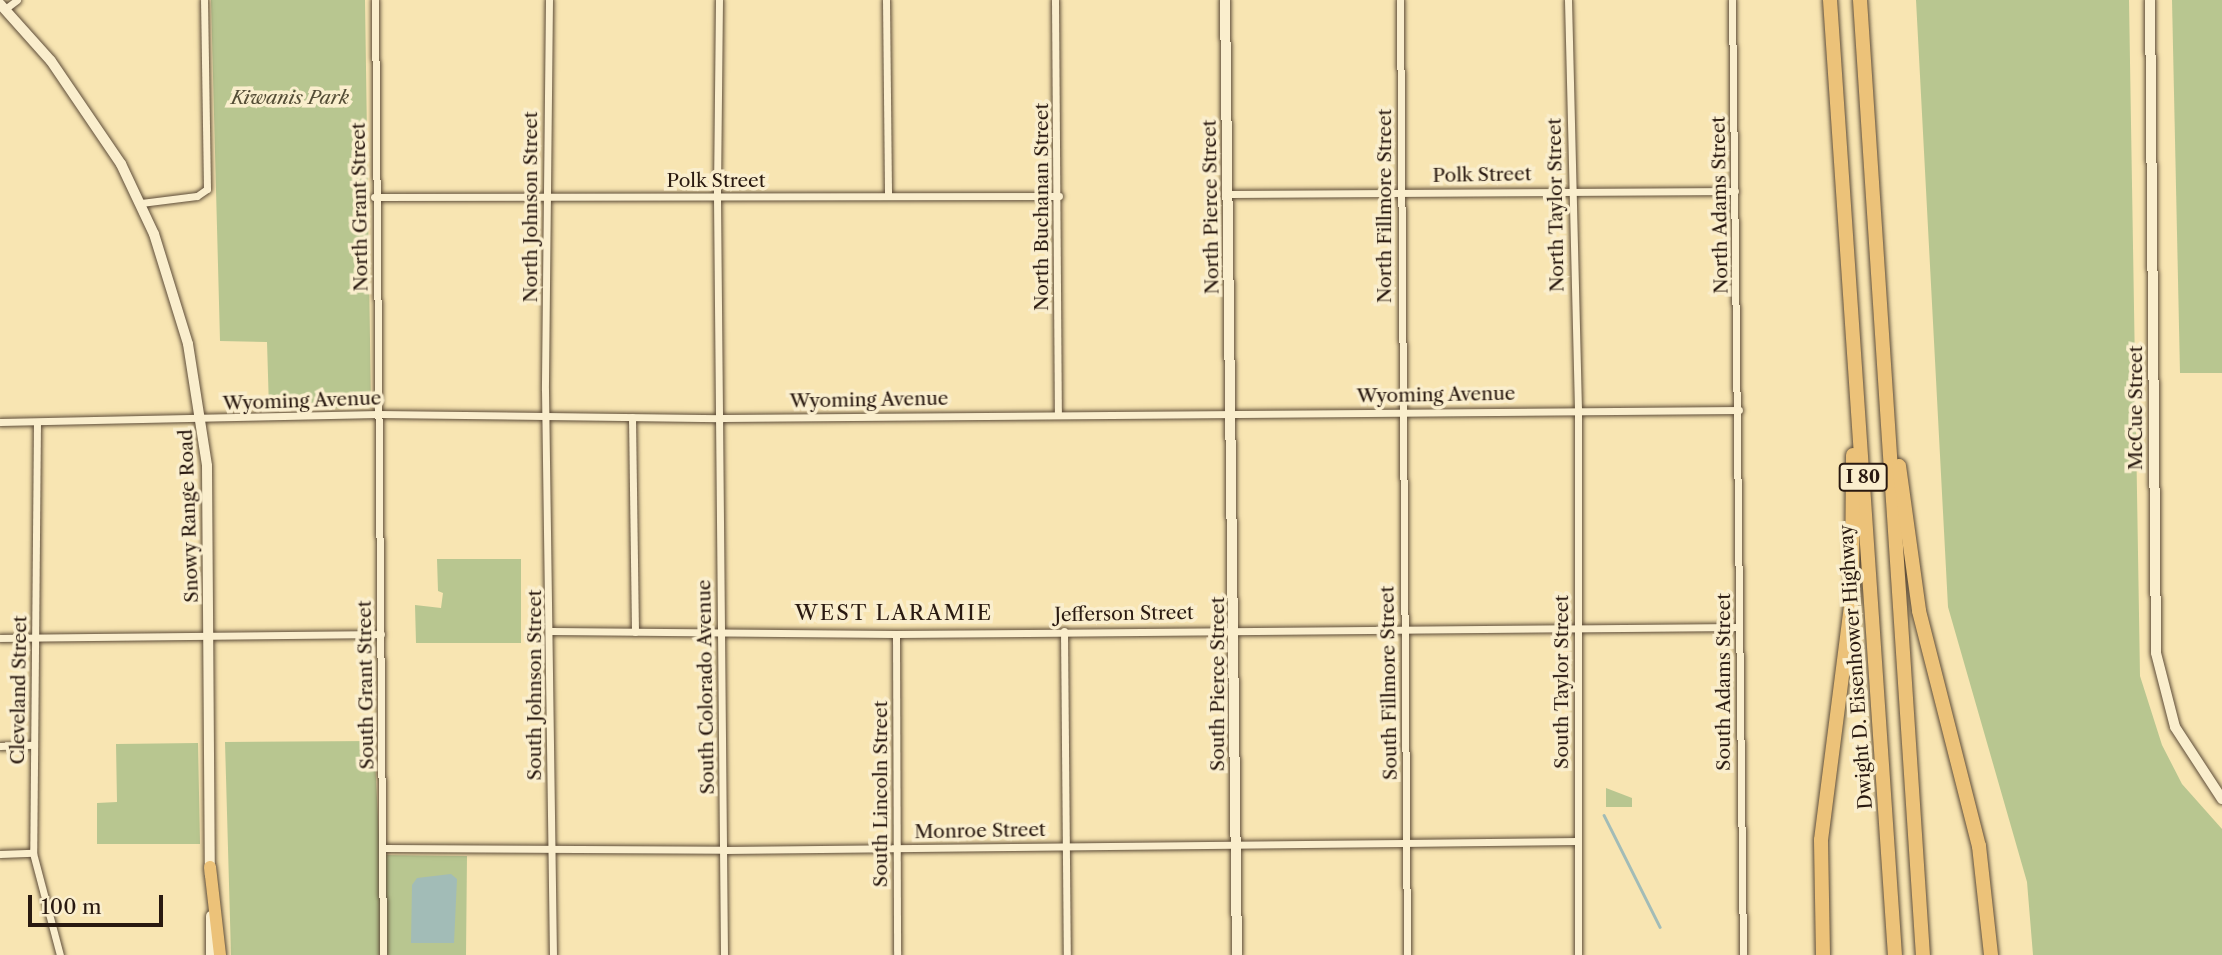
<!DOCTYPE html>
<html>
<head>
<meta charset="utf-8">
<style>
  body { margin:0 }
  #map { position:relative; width:2222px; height:955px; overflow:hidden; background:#f8e5b2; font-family:"Libre Caslon Text",serif }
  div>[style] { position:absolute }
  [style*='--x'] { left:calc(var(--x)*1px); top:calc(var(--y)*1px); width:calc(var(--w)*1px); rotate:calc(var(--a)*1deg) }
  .green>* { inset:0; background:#b8c690 }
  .water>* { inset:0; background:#a2bcb7 }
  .stream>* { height:2.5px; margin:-1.25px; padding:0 1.25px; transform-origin:1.25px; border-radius:1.25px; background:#a2bcb7 }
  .roads { filter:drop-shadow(0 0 2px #5d4c38) drop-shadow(0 0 2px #5d4c38) }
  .minor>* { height:7px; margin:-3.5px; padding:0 3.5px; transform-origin:3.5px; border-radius:3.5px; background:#faeecd }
  .secondary>* { height:10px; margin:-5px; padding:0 5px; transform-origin:5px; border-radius:5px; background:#faeecd }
  .primary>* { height:12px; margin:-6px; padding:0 6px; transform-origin:6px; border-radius:6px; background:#ecc279 }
  .motorway>* { height:14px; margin:-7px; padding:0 7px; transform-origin:7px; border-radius:7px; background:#ecc279 }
  span { translate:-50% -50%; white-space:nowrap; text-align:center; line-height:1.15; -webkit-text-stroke:7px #faeecd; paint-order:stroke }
  .shield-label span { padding:2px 5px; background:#faeecd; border:2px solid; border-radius:5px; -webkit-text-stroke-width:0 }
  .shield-label { font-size:18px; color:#291910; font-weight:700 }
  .park-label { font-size:19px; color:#544d36; font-style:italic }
  .street-label { font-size:19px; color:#291910 }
  .neighbourhood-label { font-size:21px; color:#291910; letter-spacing:2px }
  .scale { position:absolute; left:28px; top:895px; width:135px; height:32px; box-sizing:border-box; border:4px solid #291910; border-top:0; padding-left:9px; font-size:21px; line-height:24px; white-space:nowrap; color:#291910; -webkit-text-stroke:5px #faeecd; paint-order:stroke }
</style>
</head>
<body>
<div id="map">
  <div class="green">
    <i style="clip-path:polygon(211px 0,365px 0,371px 408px,269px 409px,267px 342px,220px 341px)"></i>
    <i style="clip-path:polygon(1916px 0,2129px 0,2140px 676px,2162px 745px,2182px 784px,2222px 829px,2222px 955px,2033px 955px,2027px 882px,1948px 607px)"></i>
    <i style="clip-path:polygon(2172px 0,2222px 0,2222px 373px,2180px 373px)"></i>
    <i style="clip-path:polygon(437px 559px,521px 559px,521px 643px,416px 643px,415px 605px,441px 608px,443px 593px,438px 591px)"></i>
    <i style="clip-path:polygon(374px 741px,380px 855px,467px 856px,466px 955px,231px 955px,225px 742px)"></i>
    <i style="clip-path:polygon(198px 743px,200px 844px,97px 844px,97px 803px,117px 802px,116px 744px)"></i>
    <i style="clip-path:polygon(1606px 788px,1632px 798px,1632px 807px,1606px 807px)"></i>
  </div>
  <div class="water">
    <i style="clip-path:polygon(451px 874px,457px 879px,454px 943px,411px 943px,412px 885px,417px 878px)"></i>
  </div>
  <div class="stream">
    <i style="--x:1604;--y:815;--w:125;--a:63.4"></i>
  </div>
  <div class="roads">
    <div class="minor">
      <i style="--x:375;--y:0;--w:955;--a:89.52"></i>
      <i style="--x:549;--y:0;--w:390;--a:90.6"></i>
      <i style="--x:545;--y:390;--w:565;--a:89.19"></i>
      <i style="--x:719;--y:0;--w:197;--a:90.6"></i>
      <i style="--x:717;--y:197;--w:758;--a:89.47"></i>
      <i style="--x:886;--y:0;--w:195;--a:89.4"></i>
      <i style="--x:1055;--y:0;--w:414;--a:89.6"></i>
      <i style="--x:1400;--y:0;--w:955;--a:89.58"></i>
      <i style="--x:1568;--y:0;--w:409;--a:88.6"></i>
      <i style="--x:1578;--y:409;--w:546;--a:90"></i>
      <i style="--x:1732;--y:0;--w:955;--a:89.34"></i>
      <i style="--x:5;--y:9;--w:15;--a:-37"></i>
      <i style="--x:1229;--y:194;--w:506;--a:-0.34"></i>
      <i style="--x:374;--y:197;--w:685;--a:-0.08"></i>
      <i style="--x:141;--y:203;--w:56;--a:-7.1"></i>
      <i style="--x:197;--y:196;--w:12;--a:-35"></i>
      <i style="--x:207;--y:189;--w:189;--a:-90.9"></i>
      <i style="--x:632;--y:417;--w:215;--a:89.2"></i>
      <i style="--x:0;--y:422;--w:378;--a:-1.2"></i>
      <i style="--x:378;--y:414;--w:344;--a:0.7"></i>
      <i style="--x:722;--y:418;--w:1017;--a:-0.45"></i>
      <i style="--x:37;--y:422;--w:431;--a:90.5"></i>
      <i style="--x:33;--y:853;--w:106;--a:75.2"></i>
      <i style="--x:551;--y:631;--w:345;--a:0.5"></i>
      <i style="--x:896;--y:634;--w:843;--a:-0.48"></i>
      <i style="--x:1064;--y:631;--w:324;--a:89.5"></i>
      <i style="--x:896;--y:634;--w:321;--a:89.8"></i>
      <i style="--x:0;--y:638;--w:381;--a:-0.6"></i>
      <i style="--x:0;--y:746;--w:34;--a:-2"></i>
      <i style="--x:385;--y:848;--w:339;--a:0.3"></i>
      <i style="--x:724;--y:850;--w:853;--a:-0.6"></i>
      <i style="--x:0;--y:854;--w:33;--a:-2"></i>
    </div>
    <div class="secondary">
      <i style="--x:1225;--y:0;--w:955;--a:89.28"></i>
      <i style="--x:2150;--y:0;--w:653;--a:89.47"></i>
      <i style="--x:2156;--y:653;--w:76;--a:75.6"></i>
      <i style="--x:2175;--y:727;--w:86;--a:56.9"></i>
      <i style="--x:0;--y:4;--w:76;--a:48.2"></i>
      <i style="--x:51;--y:61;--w:125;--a:55.8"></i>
      <i style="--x:121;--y:164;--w:77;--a:64.8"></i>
      <i style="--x:154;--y:234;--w:115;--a:72.8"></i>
      <i style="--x:188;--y:344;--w:123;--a:81.1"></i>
      <i style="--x:207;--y:466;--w:409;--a:89.6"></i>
      <i style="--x:211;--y:916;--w:39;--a:90"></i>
    </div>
    <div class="primary">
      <i style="--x:210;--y:867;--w:89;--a:83.5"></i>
    </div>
    <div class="motorway">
      <i style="--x:1830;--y:0;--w:957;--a:86.11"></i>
      <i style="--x:1860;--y:0;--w:957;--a:86.23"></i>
      <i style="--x:1899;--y:466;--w:146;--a:82.1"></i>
      <i style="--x:1919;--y:611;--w:243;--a:75.7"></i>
      <i style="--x:1979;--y:846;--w:110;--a:83.7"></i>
      <i style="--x:1823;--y:955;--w:115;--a:-91"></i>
      <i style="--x:1821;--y:840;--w:244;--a:-82.7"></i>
      <i style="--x:1852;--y:598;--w:143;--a:-89.6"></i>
    </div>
  </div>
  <div class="shield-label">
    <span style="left:1863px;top:477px">I 80</span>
  </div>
  <div class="park-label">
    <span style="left:290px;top:98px">Kiwanis Park</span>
  </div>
  <div class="street-label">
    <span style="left:1482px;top:175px;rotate:-1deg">Polk Street</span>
    <span style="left:716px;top:181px">Polk Street</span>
    <span style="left:1556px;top:205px;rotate:-91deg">North Taylor Street</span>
    <span style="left:1720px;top:205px;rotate:-91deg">North Adams Street</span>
    <span style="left:1385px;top:206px;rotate:-90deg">North Fillmore Street</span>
    <span style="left:360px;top:207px;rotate:-91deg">North Grant Street</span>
    <span style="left:531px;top:207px;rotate:-90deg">North Johnson Street</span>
    <span style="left:1042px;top:207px;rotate:-90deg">North Buchanan Street</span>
    <span style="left:1211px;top:207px;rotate:-91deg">North Pierce Street</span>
    <span style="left:1436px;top:395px;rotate:-1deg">Wyoming Avenue</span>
    <span style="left:869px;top:400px;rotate:-1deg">Wyoming Avenue</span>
    <span style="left:302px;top:401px;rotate:-2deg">Wyoming Avenue</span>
    <span style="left:2136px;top:408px;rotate:-90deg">McCue Street</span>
    <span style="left:189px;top:516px;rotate:-92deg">Snowy Range Road</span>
    <span style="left:1124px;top:614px;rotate:-1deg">Jefferson Street</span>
    <span style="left:1856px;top:667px;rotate:-94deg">Dwight D. Eisenhower Highway</span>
    <span style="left:1562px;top:682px;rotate:-90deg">South Taylor Street</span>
    <span style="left:1724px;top:682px;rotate:-90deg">South Adams Street</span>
    <span style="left:1389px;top:683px;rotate:-91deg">South Fillmore Street</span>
    <span style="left:1218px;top:684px;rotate:-90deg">South Pierce Street</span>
    <span style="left:366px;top:685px;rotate:-91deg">South Grant Street</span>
    <span style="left:535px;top:685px;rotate:-90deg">South Johnson Street</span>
    <span style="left:706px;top:687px;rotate:-91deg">South Colorado Avenue</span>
    <span style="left:19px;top:690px;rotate:-89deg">Cleveland Street</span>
    <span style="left:881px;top:794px;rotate:-90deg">South Lincoln Street</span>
    <span style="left:980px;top:831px;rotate:-1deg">Monroe Street</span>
  </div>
  <div class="neighbourhood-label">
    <span style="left:894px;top:613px">WEST LARAMIE</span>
  </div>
  <div class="scale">100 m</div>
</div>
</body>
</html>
